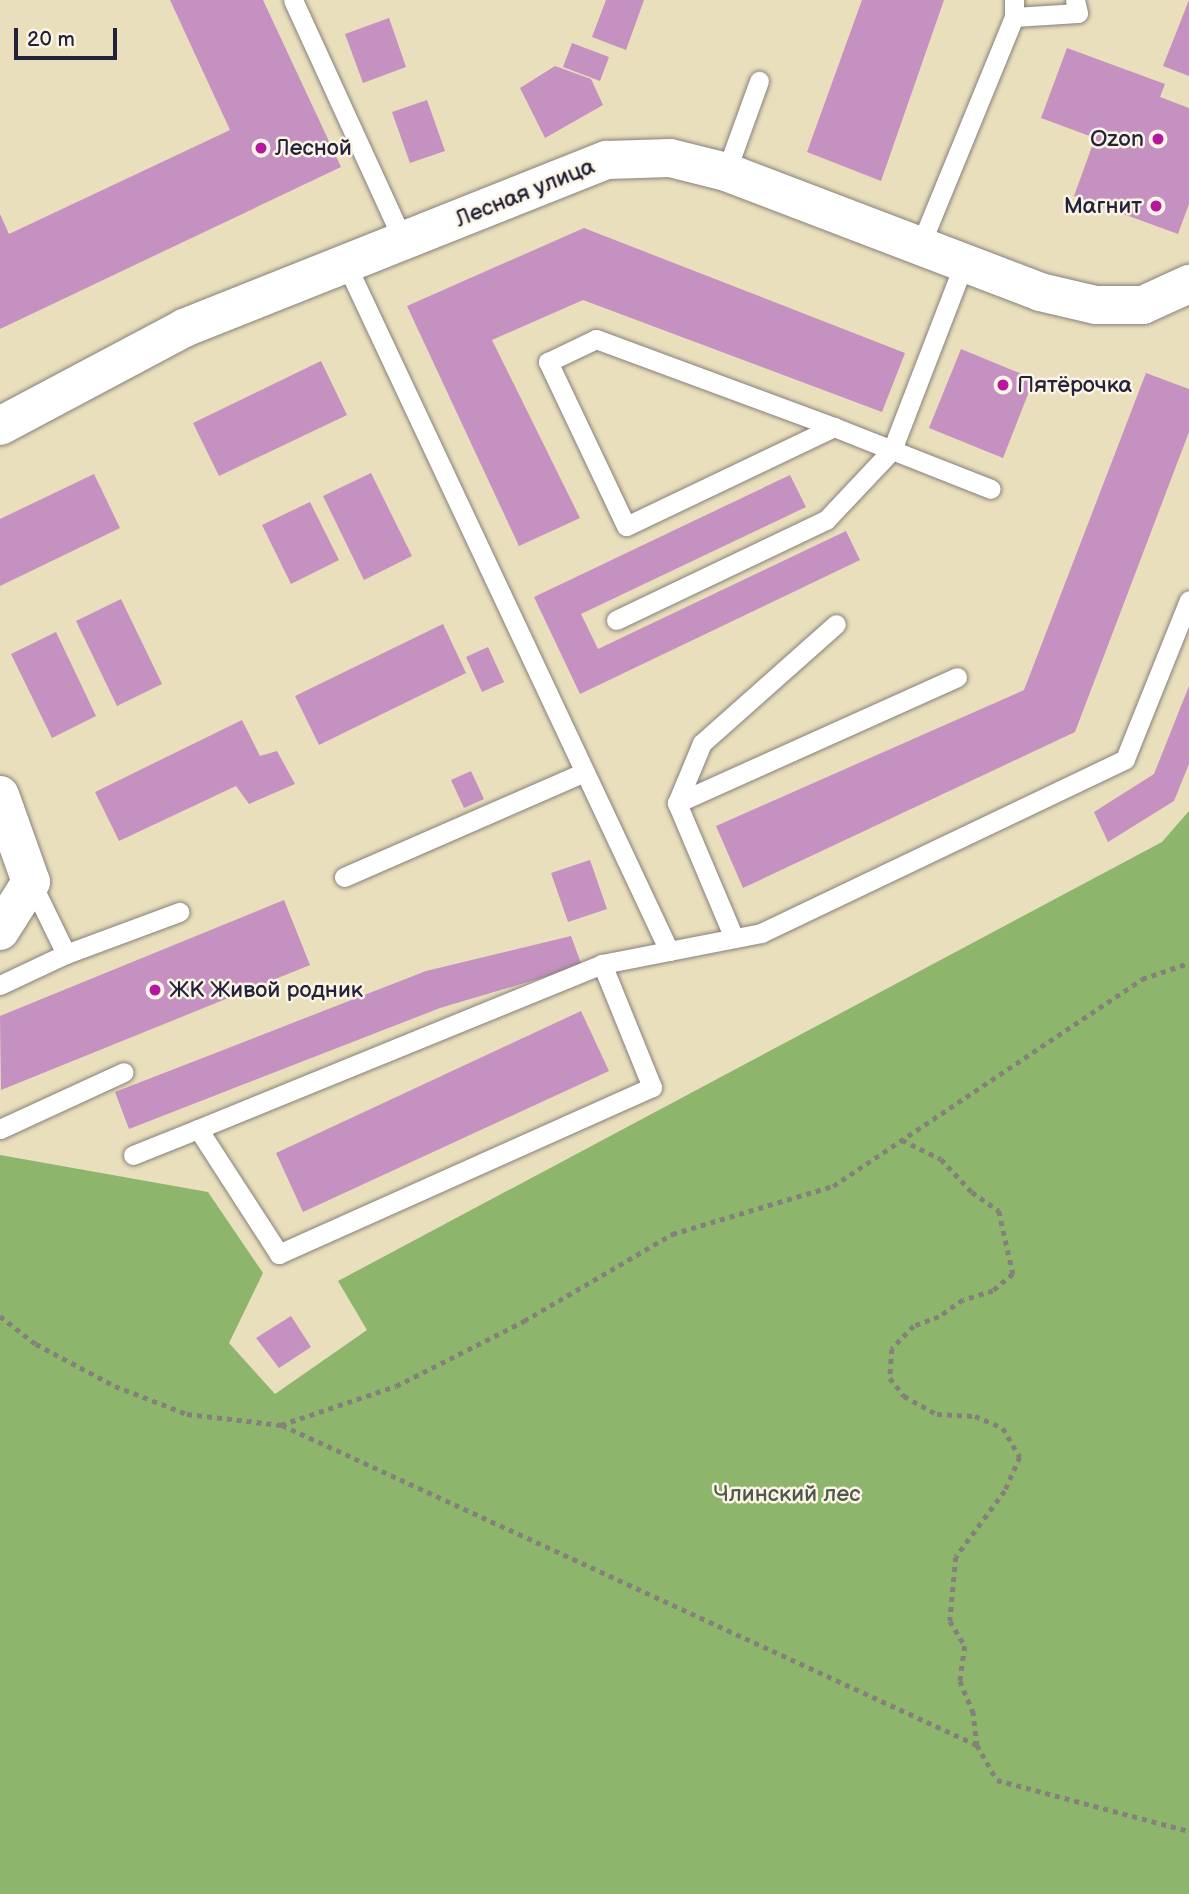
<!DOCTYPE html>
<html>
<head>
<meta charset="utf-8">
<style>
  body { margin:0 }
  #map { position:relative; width:1189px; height:1894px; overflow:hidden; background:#e9dfbc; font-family:"Balsamiq Sans",sans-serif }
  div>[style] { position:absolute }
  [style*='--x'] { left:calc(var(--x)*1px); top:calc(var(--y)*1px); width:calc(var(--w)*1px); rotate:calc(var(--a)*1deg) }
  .forest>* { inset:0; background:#8db66c }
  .building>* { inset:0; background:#c591c0 }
  .path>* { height:4.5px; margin-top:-2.25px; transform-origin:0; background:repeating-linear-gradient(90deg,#86807c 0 5px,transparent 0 10px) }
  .roads { filter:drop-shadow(0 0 2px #86807c) drop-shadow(0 0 2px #86807c) }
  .service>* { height:19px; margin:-9.5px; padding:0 9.5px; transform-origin:9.5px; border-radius:9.5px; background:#fff }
  .minor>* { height:38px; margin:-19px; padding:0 19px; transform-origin:19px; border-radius:19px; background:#fff }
  .dots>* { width:19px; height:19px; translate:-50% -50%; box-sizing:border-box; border:4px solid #fcf5e5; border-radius:50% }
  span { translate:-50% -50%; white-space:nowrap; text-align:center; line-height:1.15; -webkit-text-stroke:5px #fcf5e5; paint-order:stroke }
  .poi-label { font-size:23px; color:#22223b }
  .right { translate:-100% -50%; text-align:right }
  .left { translate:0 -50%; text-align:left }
  .street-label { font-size:23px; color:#22223b }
  .park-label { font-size:23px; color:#4d574e }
  .scale { position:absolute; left:14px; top:28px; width:103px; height:32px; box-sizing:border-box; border:4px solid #22223b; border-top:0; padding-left:9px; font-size:21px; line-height:24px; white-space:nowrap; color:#22223b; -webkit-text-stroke:5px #fcf5e5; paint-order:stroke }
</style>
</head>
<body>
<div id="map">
  <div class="forest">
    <i style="clip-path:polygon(1189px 811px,1189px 1894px,0 1894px,0 1155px,208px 1192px,263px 1273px,229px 1343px,275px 1394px,367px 1330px,338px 1281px,1162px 842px)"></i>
  </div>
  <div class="building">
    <i style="clip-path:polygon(170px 0,263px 0,341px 167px,0 329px,0 214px,9px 234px,230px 130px)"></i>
    <i style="clip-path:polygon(606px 0,644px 0,626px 50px,592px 37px)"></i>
    <i style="clip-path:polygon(862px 0,944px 0,881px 181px,807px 152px)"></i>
    <i style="clip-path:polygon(1189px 0,1189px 76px,1163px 66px)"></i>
    <i style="clip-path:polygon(389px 18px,406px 67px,363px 83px,345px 34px)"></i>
    <i style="clip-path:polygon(572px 43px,609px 57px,600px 81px,563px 67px)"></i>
    <i style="clip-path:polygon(1067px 48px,1165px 84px,1160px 97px,1189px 108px,1189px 204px,1178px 234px,1074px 196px,1095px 138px,1041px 118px)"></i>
    <i style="clip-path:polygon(555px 66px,591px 79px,603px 105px,545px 138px,520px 88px)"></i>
    <i style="clip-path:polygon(427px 100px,445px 151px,410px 163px,392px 112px)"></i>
    <i style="clip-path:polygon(584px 228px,905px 353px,882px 412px,583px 300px,492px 340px,580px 518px,519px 546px,407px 306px)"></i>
    <i style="clip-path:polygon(961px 349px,1034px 379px,1003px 458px,929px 428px)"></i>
    <i style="clip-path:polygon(321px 361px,347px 415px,219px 476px,193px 423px)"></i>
    <i style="clip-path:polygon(1146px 373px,1189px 389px,1189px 432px,1075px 732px,743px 888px,716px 826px,1024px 690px)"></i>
    <i style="clip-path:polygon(371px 473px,412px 556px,364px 580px,323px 496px)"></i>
    <i style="clip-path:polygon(94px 474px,120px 528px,0 586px,0 519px)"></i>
    <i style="clip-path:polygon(790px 475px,806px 507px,581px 614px,598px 649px,846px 531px,860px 560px,580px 694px,534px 597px)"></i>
    <i style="clip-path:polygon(310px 502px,339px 560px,291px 584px,262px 525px)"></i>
    <i style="clip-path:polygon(121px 599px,162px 684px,117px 706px,76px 621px)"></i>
    <i style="clip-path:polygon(443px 624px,466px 673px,319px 745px,295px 696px)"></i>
    <i style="clip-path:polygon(56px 632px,96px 716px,52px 738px,11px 654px)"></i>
    <i style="clip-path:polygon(488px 647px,504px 682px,482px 692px,466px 657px)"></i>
    <i style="clip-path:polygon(1189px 686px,1189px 764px,1174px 801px,1108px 842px,1094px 812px,1154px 774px)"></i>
    <i style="clip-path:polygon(242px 720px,260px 756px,277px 751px,295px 784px,249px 804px,236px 786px,119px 841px,95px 792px)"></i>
    <i style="clip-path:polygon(471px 771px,484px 799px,464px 808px,451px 780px)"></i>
    <i style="clip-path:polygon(590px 860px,607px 909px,568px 922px,551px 873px)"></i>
    <i style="clip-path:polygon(284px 900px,310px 965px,1px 1090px,0 1016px)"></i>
    <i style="clip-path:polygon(571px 936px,582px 966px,440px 1008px,129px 1129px,115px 1092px,426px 971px)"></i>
    <i style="clip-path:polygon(581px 1011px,609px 1071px,303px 1212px,276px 1153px)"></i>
    <i style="clip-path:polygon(291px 1316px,311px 1347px,279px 1368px,256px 1338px)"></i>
  </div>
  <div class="path">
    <i style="--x:902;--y:1140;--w:43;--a:26"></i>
    <i style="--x:941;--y:1159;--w:45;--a:46.8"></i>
    <i style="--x:972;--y:1192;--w:33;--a:35"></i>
    <i style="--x:999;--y:1211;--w:65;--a:77.5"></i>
    <i style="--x:1013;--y:1274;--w:26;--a:140"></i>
    <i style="--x:993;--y:1291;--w:31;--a:163"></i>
    <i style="--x:963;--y:1300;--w:29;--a:145"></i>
    <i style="--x:939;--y:1317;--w:27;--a:160"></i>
    <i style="--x:914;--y:1326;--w:32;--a:134"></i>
    <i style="--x:892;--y:1349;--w:29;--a:94"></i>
    <i style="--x:890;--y:1378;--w:23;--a:52"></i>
    <i style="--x:904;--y:1396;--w:38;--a:29"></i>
    <i style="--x:937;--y:1414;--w:38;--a:3"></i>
    <i style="--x:975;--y:1416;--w:30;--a:23"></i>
    <i style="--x:1003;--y:1428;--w:34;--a:60"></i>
    <i style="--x:1020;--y:1457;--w:37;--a:114"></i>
    <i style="--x:1005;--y:1491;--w:82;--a:126.6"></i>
    <i style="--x:956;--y:1557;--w:64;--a:95.4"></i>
    <i style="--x:950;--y:1621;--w:29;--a:59"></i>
    <i style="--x:965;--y:1646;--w:35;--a:98"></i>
    <i style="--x:960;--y:1681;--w:33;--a:67"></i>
    <i style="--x:973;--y:1711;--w:34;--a:83"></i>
    <i style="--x:977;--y:1745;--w:40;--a:60.3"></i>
    <i style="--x:997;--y:1780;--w:199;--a:14.9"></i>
    <i style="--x:0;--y:1316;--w:46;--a:37.9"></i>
    <i style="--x:36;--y:1344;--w:89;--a:28"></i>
    <i style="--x:115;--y:1386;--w:77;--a:21.3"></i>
    <i style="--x:187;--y:1414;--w:95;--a:6.7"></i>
    <i style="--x:281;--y:1425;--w:121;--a:-18.7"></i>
    <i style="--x:396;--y:1386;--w:144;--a:-26.9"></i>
    <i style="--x:524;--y:1321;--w:172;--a:-30.4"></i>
    <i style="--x:672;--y:1234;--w:168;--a:-16.6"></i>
    <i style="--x:833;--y:1186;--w:372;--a:-33.8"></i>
    <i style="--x:1142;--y:979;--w:50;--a:-18.8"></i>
    <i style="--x:282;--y:1425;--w:765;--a:24.72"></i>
  </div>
  <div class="roads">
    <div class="service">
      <i style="--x:293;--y:0;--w:266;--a:65.4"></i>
      <i style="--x:1014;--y:17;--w:64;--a:-3.6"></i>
      <i style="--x:1078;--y:13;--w:13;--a:-103"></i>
      <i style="--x:726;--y:172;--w:97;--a:-70.1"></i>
      <i style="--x:920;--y:246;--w:248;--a:-67.7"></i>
      <i style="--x:1014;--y:17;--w:17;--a:-90"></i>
      <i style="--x:347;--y:266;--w:757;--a:64.82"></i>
      <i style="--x:834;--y:427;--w:230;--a:154.5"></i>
      <i style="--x:626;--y:526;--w:182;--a:-115.4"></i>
      <i style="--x:548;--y:362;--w:53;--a:-25.6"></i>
      <i style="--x:596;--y:339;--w:254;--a:20.3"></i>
      <i style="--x:834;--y:427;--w:62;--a:21.6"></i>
      <i style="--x:892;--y:450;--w:200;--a:-68.9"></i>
      <i style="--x:616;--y:620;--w:233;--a:-25.5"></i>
      <i style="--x:826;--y:520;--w:96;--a:-46.7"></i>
      <i style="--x:892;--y:450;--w:106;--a:21.5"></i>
      <i style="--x:677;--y:803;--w:307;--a:-24.2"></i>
      <i style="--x:344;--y:877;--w:262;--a:-23.6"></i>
      <i style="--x:31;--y:882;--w:80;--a:64.1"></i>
      <i style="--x:66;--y:954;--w:121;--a:-20.4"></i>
      <i style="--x:734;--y:938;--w:147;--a:-112.9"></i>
      <i style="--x:677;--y:803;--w:65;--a:-67.4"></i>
      <i style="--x:702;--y:743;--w:179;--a:-41.6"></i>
      <i style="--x:602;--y:964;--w:133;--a:67.9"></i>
      <i style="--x:652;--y:1087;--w:409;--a:155.9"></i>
      <i style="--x:279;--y:1254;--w:149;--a:-122.9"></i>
      <i style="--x:198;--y:1129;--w:436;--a:-22.2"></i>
      <i style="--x:602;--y:964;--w:162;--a:-11"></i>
      <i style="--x:761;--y:933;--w:403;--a:-25.5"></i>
      <i style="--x:1125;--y:759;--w:171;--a:-68.1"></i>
      <i style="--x:0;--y:985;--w:73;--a:-25.2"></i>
      <i style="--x:0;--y:1129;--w:136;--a:-24.7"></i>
      <i style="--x:133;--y:1155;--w:70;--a:-21.8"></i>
    </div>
    <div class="minor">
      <i style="--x:0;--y:426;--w:208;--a:-28"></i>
      <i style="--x:184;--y:328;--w:455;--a:-21.7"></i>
      <i style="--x:607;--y:160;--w:63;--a:-1.8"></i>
      <i style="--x:670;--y:158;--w:58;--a:14"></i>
      <i style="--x:726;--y:172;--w:336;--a:20.9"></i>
      <i style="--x:1040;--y:292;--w:57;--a:13.1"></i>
      <i style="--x:1096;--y:305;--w:47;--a:0"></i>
      <i style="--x:1143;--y:305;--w:51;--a:-24.5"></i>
      <i style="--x:0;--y:795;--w:92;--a:70.4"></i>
      <i style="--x:31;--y:882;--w:58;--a:122.3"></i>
    </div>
  </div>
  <div class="dots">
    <i style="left:1158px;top:139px;background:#b5179e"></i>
    <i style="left:261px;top:148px;background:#b5179e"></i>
    <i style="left:1156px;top:206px;background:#b5179e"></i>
    <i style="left:1003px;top:385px;background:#b5179e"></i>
    <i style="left:155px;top:990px;background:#b5179e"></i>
  </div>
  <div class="poi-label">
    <span class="right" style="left:1144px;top:139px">Ozon</span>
    <span class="left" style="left:275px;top:148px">Лесной</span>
    <span class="right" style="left:1142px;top:206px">Магнит</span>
    <span class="left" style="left:1017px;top:385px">Пятёрочка</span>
    <span class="left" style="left:169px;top:990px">ЖК Живой родник</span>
  </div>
  <div class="street-label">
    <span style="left:525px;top:193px;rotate:-22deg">Лесная улица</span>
  </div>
  <div class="park-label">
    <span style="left:787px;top:1494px">Члинский лес</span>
  </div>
  <div class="scale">20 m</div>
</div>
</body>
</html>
